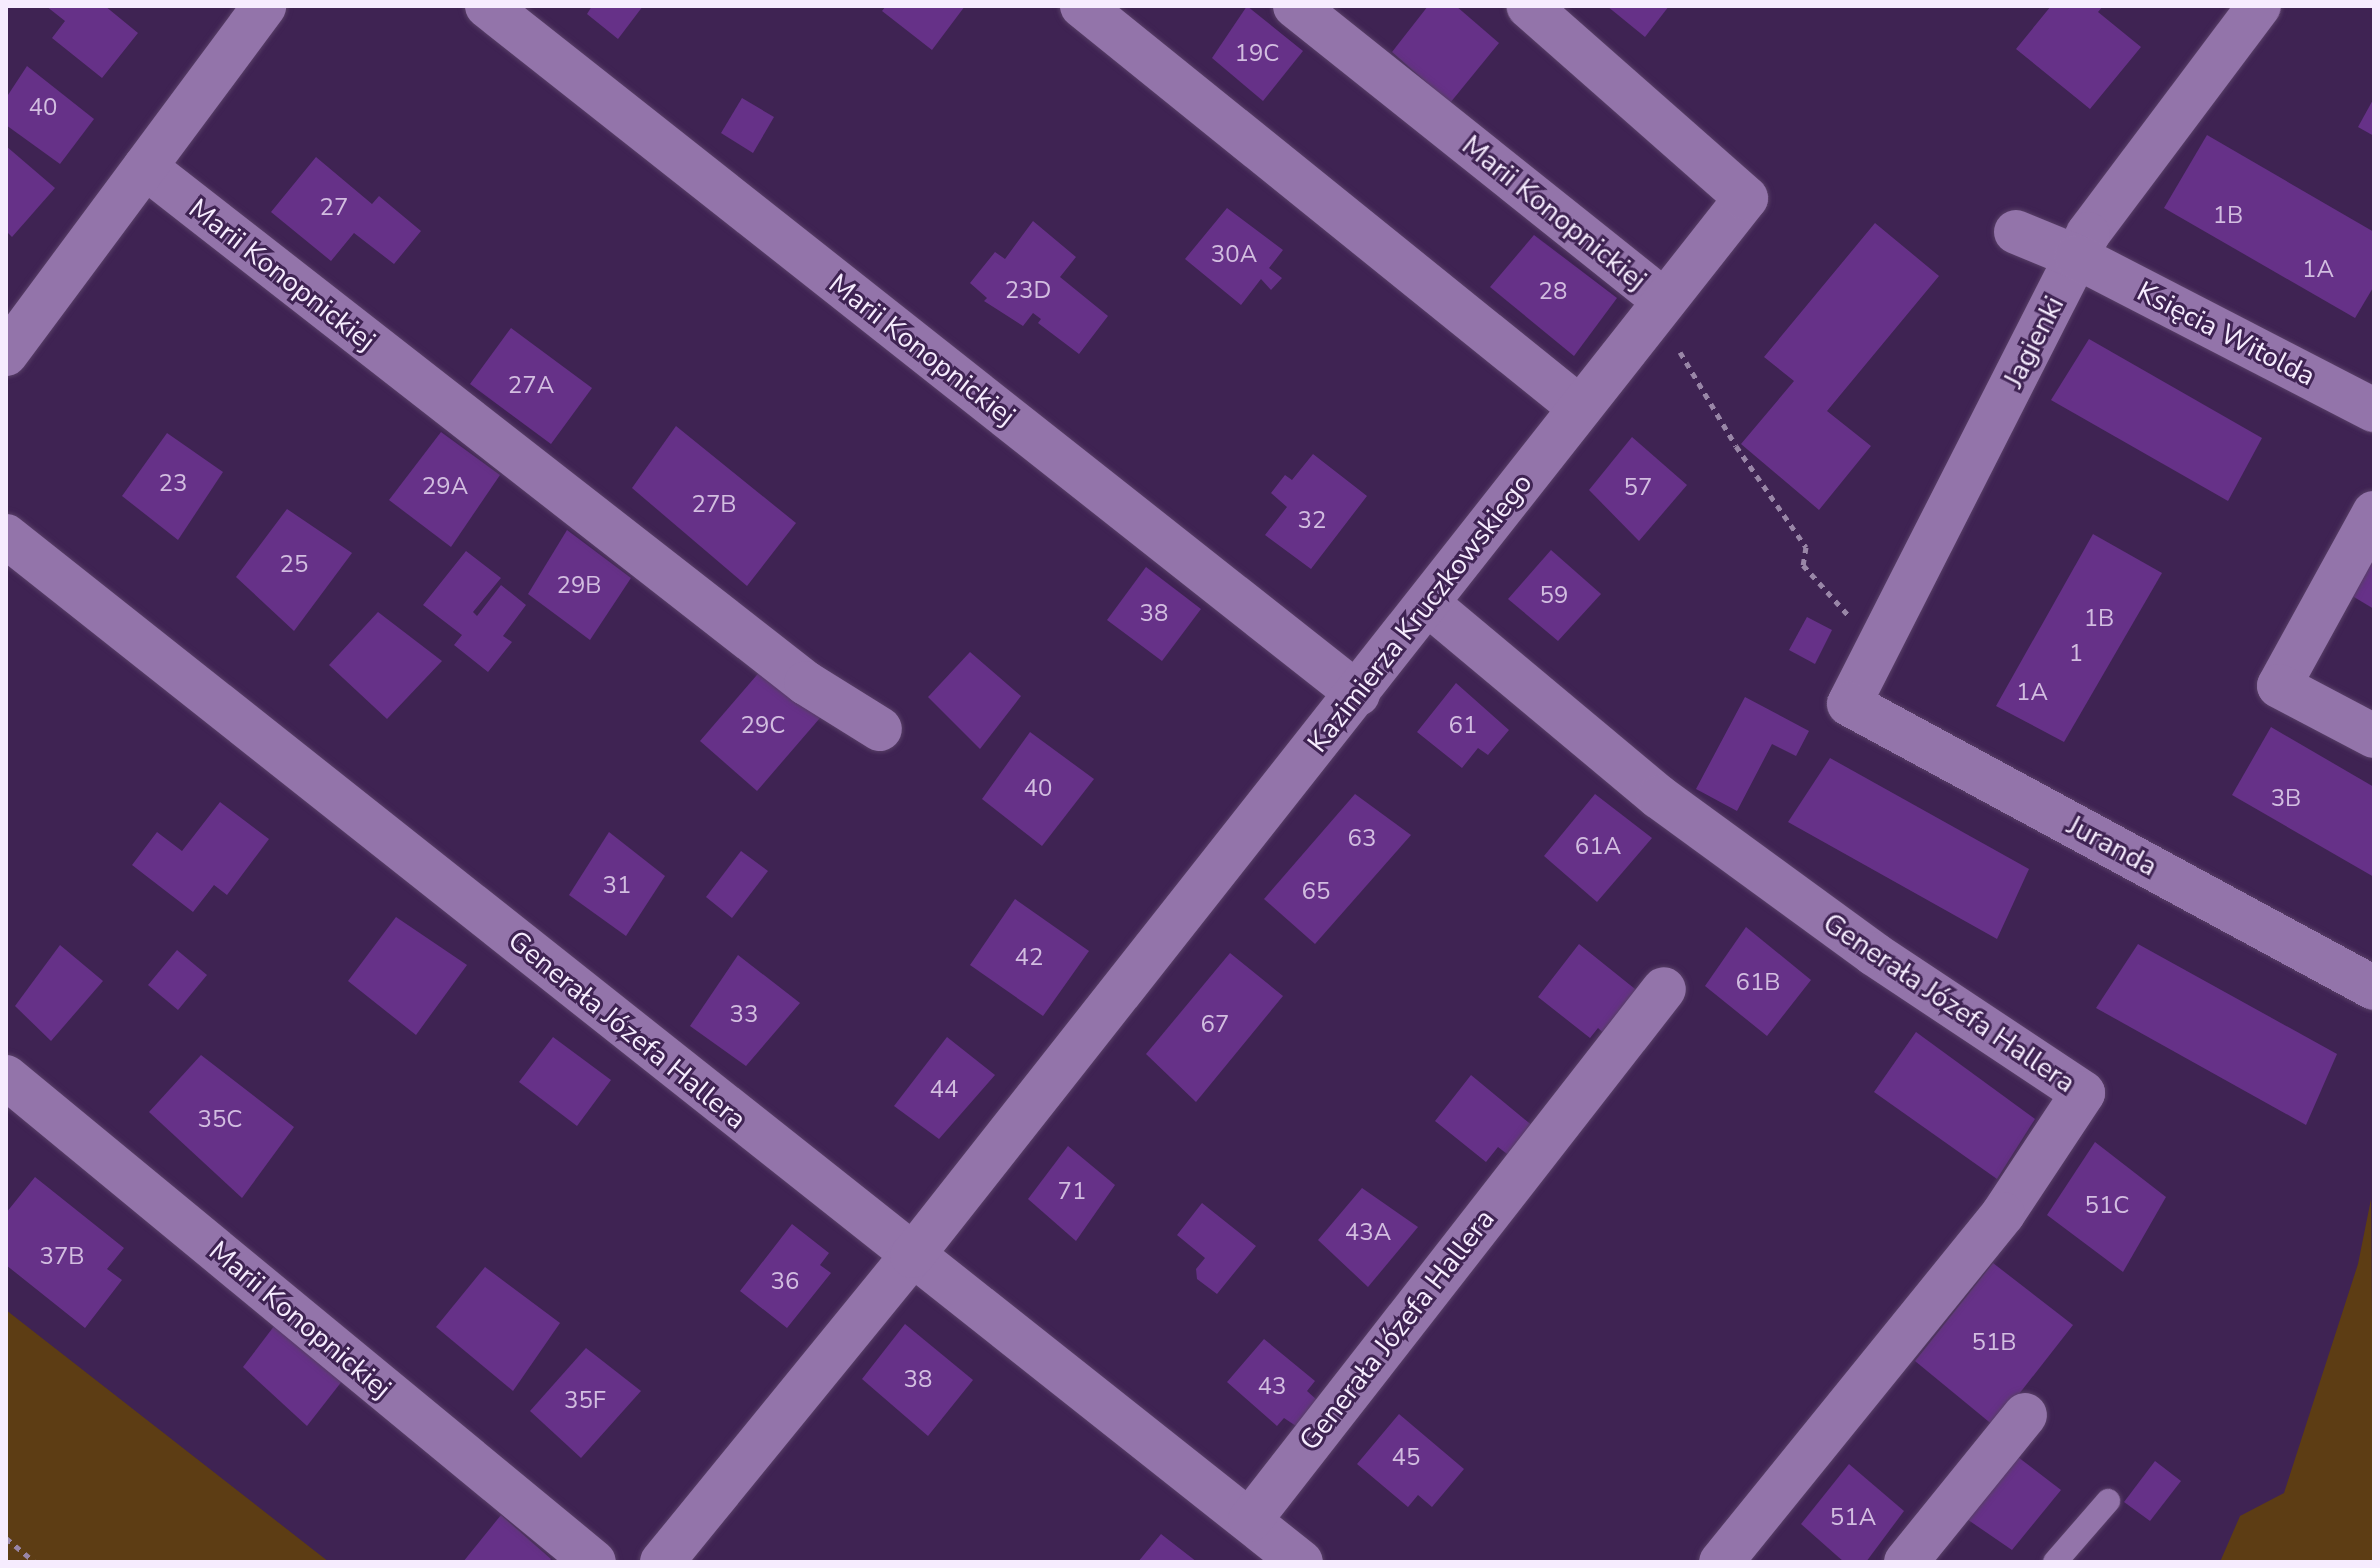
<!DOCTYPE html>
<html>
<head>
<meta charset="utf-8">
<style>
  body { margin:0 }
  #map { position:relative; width:2380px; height:1568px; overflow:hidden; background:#3f2353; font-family:"Nunito Sans",sans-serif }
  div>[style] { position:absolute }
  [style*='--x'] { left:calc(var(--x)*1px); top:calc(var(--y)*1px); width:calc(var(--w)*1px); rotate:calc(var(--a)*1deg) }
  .green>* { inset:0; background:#5d3d14 }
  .building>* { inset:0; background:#663188 }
  .path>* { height:5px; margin-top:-2.5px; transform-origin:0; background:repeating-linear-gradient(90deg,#9986a7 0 6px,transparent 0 12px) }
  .roads { filter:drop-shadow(0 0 2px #583f67) drop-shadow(0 0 2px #583f67) }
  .lane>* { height:24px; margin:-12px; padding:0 12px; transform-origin:12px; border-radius:12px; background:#9374aa }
  .street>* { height:44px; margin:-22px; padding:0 22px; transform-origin:22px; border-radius:22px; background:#9374aa }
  span { translate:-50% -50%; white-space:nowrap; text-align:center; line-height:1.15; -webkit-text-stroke:6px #3f2353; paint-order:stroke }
  .number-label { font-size:24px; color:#d2bde0 }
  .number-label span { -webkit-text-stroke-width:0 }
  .street-label { font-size:28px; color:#f6ecfe }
  .frame { position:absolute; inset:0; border:8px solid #f6ecfe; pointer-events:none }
</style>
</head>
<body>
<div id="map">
  <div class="green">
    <i style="clip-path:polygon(2371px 1199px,2374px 1562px,2220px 1562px,2240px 1516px,2284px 1493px,2358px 1264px)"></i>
    <i style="clip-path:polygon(6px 1310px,329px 1562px,6px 1562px)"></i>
  </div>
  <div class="building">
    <i style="clip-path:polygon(46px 6px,105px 6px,138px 33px,102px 78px,52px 38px,65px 21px)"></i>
    <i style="clip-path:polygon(592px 6px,643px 6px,618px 39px,587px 14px)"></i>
    <i style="clip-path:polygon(886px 6px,965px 6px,932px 50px,882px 11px)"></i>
    <i style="clip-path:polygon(1247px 6px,1303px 51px,1263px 101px,1212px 58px)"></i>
    <i style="clip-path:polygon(1428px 6px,1456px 6px,1499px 43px,1450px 103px,1392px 52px)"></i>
    <i style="clip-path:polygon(1607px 6px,1669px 6px,1645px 37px)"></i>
    <i style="clip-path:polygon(2051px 6px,2103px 6px,2098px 12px,2141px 47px,2090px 109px,2016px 49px)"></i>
    <i style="clip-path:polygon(27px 66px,94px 119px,60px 164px,6px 125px,6px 98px)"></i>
    <i style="clip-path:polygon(742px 98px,774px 117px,753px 153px,721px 133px)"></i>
    <i style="clip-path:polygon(2374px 98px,2374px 136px,2358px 127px)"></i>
    <i style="clip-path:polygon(2207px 135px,2374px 232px,2374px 286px,2355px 318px,2164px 208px)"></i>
    <i style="clip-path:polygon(6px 146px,55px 188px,12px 237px,6px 231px)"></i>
    <i style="clip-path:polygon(316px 157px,372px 204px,379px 196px,421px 231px,394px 264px,354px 233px,331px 261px,271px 212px)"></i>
    <i style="clip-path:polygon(1227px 208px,1283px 250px,1269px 268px,1282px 278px,1271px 290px,1261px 279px,1241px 305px,1185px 259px)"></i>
    <i style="clip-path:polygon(1033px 221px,1076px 257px,1060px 277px,1108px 316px,1079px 354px,1038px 323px,1041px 319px,1033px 313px,1023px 326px,984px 301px,987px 298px,970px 283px,995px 252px,1005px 259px)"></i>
    <i style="clip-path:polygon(1875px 223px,1939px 276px,1827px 411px,1871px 446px,1819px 510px,1741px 444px,1794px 381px,1764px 357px)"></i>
    <i style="clip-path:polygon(1534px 235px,1617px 298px,1574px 356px,1490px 287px)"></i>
    <i style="clip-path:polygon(511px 328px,592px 388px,551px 444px,470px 384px)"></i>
    <i style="clip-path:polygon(2089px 339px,2262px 438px,2228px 501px,2051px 400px)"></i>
    <i style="clip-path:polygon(676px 426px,796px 523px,747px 586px,632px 488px)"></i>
    <i style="clip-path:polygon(441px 432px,500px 475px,451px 547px,389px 500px)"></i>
    <i style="clip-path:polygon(167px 433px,223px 472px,178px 540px,122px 496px)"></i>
    <i style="clip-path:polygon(1632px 437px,1687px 485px,1639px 541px,1589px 490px)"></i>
    <i style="clip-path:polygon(1313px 454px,1367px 496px,1311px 569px,1265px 535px,1287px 507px,1271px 493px,1285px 475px,1292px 480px)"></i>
    <i style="clip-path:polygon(287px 509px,352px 553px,294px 631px,236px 577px)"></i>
    <i style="clip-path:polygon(567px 530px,631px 578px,590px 640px,528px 594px)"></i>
    <i style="clip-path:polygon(2093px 534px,2162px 573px,2064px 742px,1996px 706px)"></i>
    <i style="clip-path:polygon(1551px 550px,1601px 594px,1558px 641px,1508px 599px)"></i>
    <i style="clip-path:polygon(466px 551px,501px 578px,473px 612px,477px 616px,501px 585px,526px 605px,503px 636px,512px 642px,488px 672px,454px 645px,462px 635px,423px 605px)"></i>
    <i style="clip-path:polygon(2374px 553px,2374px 609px,2349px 594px)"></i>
    <i style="clip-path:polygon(1146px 567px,1201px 609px,1162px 661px,1107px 620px)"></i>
    <i style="clip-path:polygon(378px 612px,442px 661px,387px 719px,329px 665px)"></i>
    <i style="clip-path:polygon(1807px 617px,1832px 630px,1815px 664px,1789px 650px)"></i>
    <i style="clip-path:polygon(970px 652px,1021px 696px,980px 749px,928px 697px)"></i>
    <i style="clip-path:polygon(769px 661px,826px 711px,757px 791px,700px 741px)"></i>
    <i style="clip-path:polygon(1456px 683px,1509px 730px,1488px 755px,1478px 748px,1462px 768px,1417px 732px)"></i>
    <i style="clip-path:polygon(1745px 697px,1809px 731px,1796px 756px,1772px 744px,1737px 811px,1696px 789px)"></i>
    <i style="clip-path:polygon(2271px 727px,2374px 787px,2374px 877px,2232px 795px)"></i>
    <i style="clip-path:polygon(1030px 732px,1094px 779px,1042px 846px,982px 799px)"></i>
    <i style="clip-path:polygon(1830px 758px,2029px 869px,1997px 939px,1788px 822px)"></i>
    <i style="clip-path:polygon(1355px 794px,1411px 835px,1315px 944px,1264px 899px)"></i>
    <i style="clip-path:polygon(1595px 794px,1652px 838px,1597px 902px,1544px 856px)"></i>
    <i style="clip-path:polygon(220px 802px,269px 839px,227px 895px,214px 885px,193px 912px,132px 865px,157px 832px,182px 851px)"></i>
    <i style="clip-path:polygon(609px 832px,665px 876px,626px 936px,569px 895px)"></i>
    <i style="clip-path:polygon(741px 851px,768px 871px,732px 918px,706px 897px)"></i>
    <i style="clip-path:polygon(1015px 899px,1089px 951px,1043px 1016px,970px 965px)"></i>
    <i style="clip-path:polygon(396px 917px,467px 965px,416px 1035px,348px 981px)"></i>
    <i style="clip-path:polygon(1746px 927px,1811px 980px,1767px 1036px,1705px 986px)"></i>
    <i style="clip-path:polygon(1579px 944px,1645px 997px,1611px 1040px,1598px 1028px,1590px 1038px,1538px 997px)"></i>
    <i style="clip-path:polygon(2138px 944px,2337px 1054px,2306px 1125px,2096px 1008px)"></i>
    <i style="clip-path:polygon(60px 945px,103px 981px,51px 1041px,15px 1006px)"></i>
    <i style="clip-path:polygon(177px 950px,207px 975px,178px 1010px,148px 985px)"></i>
    <i style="clip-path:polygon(1230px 953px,1283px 996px,1196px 1102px,1146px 1054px)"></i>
    <i style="clip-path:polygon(738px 955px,800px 1003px,746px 1066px,690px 1026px)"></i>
    <i style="clip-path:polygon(1916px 1032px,2035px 1119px,1997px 1179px,1874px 1092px)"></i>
    <i style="clip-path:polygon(553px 1037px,611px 1080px,577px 1126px,519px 1082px)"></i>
    <i style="clip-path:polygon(947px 1037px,995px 1075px,939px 1139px,894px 1106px)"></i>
    <i style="clip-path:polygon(201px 1055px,294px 1127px,242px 1198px,149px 1112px)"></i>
    <i style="clip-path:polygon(1471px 1075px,1534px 1127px,1511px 1157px,1498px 1147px,1486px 1162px,1435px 1121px)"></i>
    <i style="clip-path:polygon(2095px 1142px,2166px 1197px,2123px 1272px,2047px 1215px)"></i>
    <i style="clip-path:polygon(1068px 1146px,1115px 1185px,1076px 1241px,1028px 1199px)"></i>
    <i style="clip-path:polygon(35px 1177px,124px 1248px,107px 1269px,122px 1280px,85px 1328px,6px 1265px,6px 1213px)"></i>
    <i style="clip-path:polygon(1362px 1188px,1418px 1227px,1368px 1287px,1318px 1240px)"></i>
    <i style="clip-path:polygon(1202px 1203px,1256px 1246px,1217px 1294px,1197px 1279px,1196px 1269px,1205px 1258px,1177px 1235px)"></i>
    <i style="clip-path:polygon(792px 1224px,829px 1253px,820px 1265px,831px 1273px,787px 1328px,740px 1291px)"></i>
    <i style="clip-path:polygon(1993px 1263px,2073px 1325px,1994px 1426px,1915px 1361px)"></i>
    <i style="clip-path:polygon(485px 1267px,560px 1323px,513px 1391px,436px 1327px)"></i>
    <i style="clip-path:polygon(281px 1317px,346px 1376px,307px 1426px,243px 1367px)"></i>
    <i style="clip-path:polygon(905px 1324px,973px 1380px,928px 1436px,862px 1379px)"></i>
    <i style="clip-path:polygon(1264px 1339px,1315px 1381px,1307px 1391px,1317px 1400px,1296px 1426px,1284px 1418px,1277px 1426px,1227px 1382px)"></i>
    <i style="clip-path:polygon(586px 1348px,641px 1391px,581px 1458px,530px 1411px)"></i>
    <i style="clip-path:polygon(1399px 1414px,1464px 1469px,1432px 1507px,1418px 1495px,1408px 1507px,1357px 1464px)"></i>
    <i style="clip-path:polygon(2014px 1454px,2061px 1490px,2012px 1550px,1961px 1515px)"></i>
    <i style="clip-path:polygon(2155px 1461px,2181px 1481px,2150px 1521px,2124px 1502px)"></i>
    <i style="clip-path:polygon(1849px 1464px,1904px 1511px,1866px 1562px,1844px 1562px,1801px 1524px)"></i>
    <i style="clip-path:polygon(501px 1515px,551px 1559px,549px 1562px,463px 1562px)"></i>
    <i style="clip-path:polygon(1161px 1534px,1197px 1562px,1138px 1562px)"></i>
  </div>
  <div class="path">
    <i style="--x:1680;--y:352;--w:109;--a:59.2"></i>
    <i style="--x:1736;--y:446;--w:123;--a:55.3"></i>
    <i style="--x:1806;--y:547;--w:18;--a:99"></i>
    <i style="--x:1803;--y:565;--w:67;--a:48"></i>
    <i style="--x:6;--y:1538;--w:38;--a:40"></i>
  </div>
  <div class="roads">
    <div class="lane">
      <i style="--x:2055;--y:1562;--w:81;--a:-49"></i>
    </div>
    <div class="street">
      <i style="--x:487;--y:6;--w:1110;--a:38.31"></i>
      <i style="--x:1082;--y:6;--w:640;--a:38.91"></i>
      <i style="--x:1295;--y:6;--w:471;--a:38.6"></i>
      <i style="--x:2259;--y:6;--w:285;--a:126.9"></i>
      <i style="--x:2088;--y:234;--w:527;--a:116.95"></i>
      <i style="--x:1849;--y:704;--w:597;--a:28.41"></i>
      <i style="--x:145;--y:167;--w:839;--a:37.98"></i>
      <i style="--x:806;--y:683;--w:87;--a:31.9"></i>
      <i style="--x:2016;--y:232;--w:66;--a:22.3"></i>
      <i style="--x:2077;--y:257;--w:334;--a:27.3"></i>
      <i style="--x:6;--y:354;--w:433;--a:-53.4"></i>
      <i style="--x:2374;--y:513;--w:197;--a:118.8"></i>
      <i style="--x:2279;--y:686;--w:107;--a:27.8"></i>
      <i style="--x:6;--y:536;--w:1652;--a:38.39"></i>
      <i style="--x:1428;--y:604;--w:301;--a:39.9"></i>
      <i style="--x:1659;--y:797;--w:266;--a:36.1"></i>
      <i style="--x:1874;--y:954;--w:251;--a:33.6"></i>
      <i style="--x:2083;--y:1093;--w:145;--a:123.5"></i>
      <i style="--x:2003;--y:1214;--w:448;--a:129"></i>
      <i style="--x:6;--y:1077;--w:762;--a:39.52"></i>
      <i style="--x:1250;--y:1520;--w:673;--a:-52.06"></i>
      <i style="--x:662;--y:1562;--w:395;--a:-50.8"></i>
      <i style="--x:912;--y:1256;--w:1347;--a:-51.75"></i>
      <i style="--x:1746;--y:198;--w:290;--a:-138.6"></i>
      <i style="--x:1906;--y:1562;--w:189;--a:-51"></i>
    </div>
  </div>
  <div class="number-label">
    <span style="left:1257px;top:54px">19C</span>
    <span style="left:43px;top:108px">40</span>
    <span style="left:334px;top:208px">27</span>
    <span style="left:2228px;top:216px">1B</span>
    <span style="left:1234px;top:255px">30A</span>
    <span style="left:2318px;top:270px">1A</span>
    <span style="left:1028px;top:291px">23D</span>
    <span style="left:1553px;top:292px">28</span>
    <span style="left:531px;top:386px">27A</span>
    <span style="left:173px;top:484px">23</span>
    <span style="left:445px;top:487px">29A</span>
    <span style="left:1638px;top:488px">57</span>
    <span style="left:714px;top:505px">27B</span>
    <span style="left:1312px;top:521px">32</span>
    <span style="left:294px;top:565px">25</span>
    <span style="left:579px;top:586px">29B</span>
    <span style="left:1554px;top:596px">59</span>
    <span style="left:1154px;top:614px">38</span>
    <span style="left:2099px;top:619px">1B</span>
    <span style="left:2076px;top:654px">1</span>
    <span style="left:2032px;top:693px">1A</span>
    <span style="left:763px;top:726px">29C</span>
    <span style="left:1463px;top:726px">61</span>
    <span style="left:1038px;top:789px">40</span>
    <span style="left:2286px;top:799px">3B</span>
    <span style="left:1362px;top:839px">63</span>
    <span style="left:1598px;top:847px">61A</span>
    <span style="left:617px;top:886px">31</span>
    <span style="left:1316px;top:892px">65</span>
    <span style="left:1029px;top:958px">42</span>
    <span style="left:1758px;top:983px">61B</span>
    <span style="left:744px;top:1015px">33</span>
    <span style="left:1215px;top:1025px">67</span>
    <span style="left:944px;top:1090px">44</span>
    <span style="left:220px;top:1120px">35C</span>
    <span style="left:1072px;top:1192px">71</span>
    <span style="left:2107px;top:1206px">51C</span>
    <span style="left:1368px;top:1233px">43A</span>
    <span style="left:62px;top:1257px">37B</span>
    <span style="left:785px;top:1282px">36</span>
    <span style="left:1994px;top:1343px">51B</span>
    <span style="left:918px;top:1380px">38</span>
    <span style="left:1272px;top:1387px">43</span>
    <span style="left:585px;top:1401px">35F</span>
    <span style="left:1406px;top:1458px">45</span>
    <span style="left:1853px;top:1518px">51A</span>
  </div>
  <div class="street-label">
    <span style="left:1554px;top:213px;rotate:39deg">Marii Konopnickiej</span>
    <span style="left:282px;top:275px;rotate:38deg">Marii Konopnickiej</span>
    <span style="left:2226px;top:334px;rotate:27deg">Księcia Witolda</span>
    <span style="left:2034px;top:342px;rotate:-63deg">Jagienki</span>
    <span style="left:922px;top:350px;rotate:38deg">Marii Konopnickiej</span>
    <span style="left:1420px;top:613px;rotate:-52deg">Kazimierza Kruczkowskiego</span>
    <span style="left:2112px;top:846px;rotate:28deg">Juranda</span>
    <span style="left:1949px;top:1003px;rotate:34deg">Generała Józefa Hallera</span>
    <span style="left:627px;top:1030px;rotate:39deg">Generała Józefa Hallera</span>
    <span style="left:300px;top:1320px;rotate:40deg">Marii Konopnickiej</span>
    <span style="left:1397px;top:1330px;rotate:-52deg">Generała Józefa Hallera</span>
  </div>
  <div class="frame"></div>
</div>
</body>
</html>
